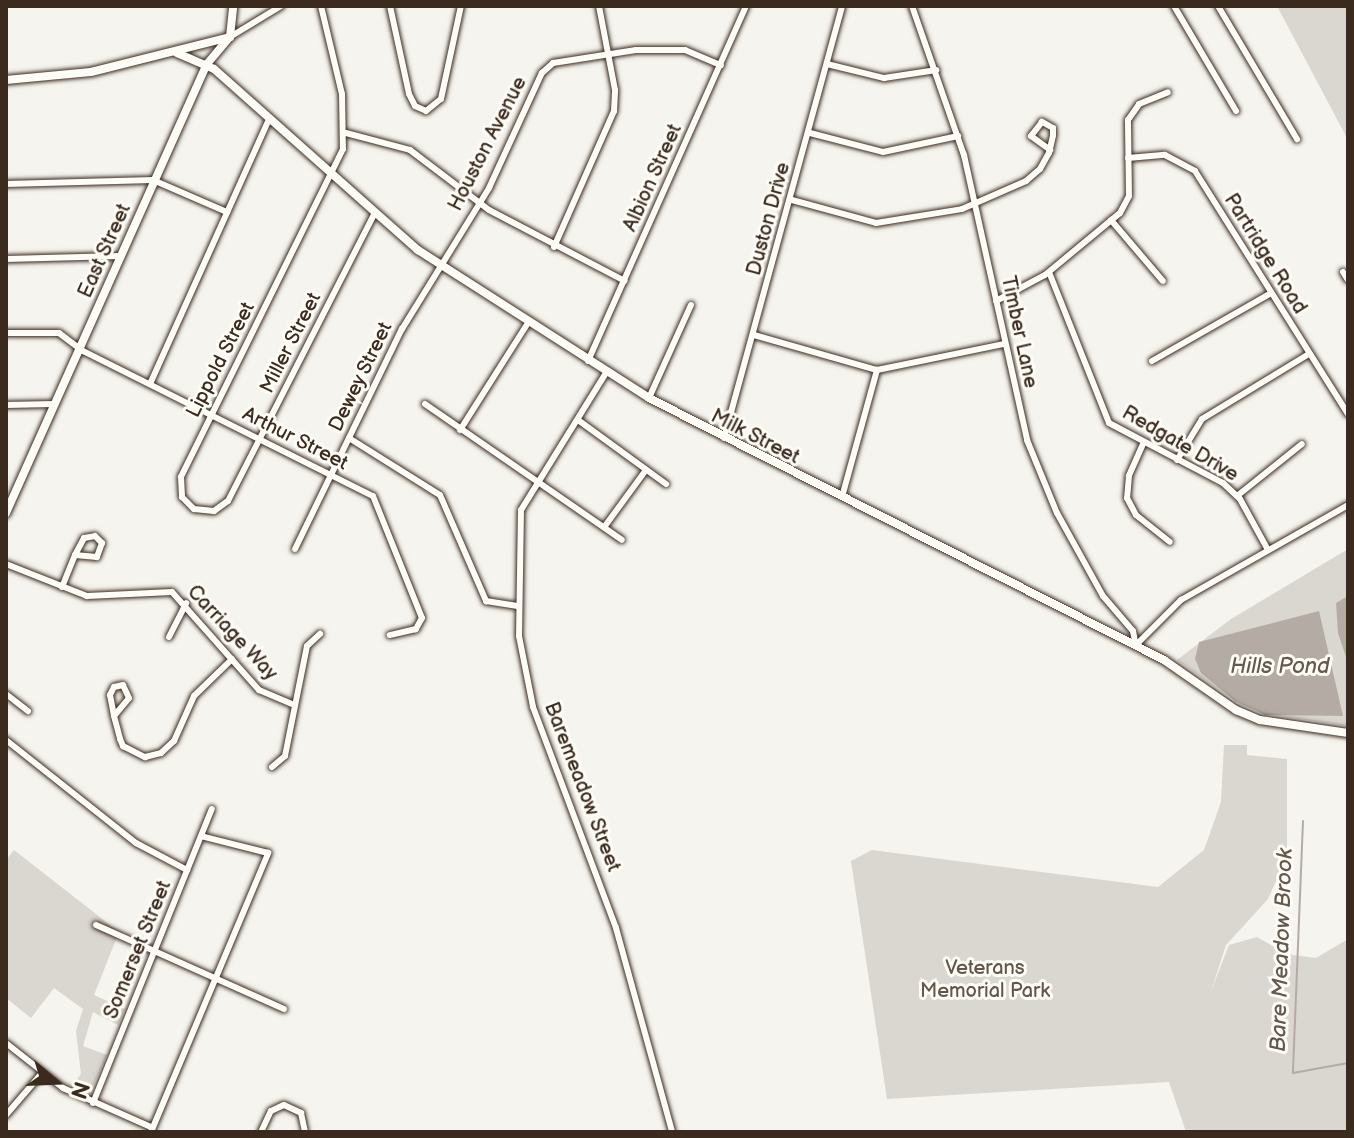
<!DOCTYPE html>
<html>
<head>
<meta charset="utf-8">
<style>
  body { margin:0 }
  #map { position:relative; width:1354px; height:1138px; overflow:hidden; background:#f5f4ee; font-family:"Balsamiq Sans",sans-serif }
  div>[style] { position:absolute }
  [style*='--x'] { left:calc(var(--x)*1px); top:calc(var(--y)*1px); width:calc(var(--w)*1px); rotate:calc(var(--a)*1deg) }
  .green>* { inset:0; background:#dad6d0 }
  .water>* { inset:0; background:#b4aca4 }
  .stream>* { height:2px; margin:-1px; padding:0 1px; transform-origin:1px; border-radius:1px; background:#b4aca4 }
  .roads { filter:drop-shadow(0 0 2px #3b2a1e) drop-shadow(0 0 2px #3b2a1e) }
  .street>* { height:6px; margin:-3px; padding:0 3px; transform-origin:3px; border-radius:3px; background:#fdfcf7 }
  .secondary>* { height:8px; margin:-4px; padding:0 4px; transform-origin:4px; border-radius:4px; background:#fdfcf7 }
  span { translate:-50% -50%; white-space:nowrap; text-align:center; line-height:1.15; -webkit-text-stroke:6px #fdfcf7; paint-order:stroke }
  .street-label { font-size:20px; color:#3b2a1e }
  .park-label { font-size:20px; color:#63554a }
  .water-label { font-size:22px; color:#65584d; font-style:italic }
  .frame { position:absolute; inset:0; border:8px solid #3b2a1e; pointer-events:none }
  .north { position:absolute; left:16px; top:1042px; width:80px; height:80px; -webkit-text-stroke:6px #fdfcf7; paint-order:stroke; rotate:109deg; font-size:22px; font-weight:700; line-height:32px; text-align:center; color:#3b2a1e }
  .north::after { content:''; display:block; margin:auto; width:28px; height:36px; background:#3b2a1e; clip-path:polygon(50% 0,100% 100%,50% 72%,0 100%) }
</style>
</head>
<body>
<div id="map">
  <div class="green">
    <i style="clip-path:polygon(1277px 6px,1348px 6px,1348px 140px)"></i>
    <i style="clip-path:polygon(1348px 549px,1348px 726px,1265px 714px,1241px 705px,1177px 660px,1231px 619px)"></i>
    <i style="clip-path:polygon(1224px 745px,1247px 745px,1247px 755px,1287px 759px,1287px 856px,1268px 899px,1226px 945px,1211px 991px,1229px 945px,1257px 937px,1286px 954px,1316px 958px,1348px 939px,1348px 1132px,1186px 1132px,1169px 1082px,887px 1099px,851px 861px,872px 850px,1158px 887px,1204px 850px,1221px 802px)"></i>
    <i style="clip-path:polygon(14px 850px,119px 932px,94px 995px,125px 1009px,118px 1025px,93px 1012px,83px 1046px,107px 1055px,90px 1093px,71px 1087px,81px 1074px,76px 1031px,83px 1009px,54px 988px,31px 1018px,6px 998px,6px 860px)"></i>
  </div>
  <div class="water">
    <i style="clip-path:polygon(1348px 596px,1348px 663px,1338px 633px,1336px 603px)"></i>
    <i style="clip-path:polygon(1319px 611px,1343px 716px,1265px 715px,1235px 701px,1201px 673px,1195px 659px,1199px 642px)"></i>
  </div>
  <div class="stream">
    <i style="--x:1303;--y:821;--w:252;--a:92.3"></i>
    <i style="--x:1293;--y:1073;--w:56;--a:-10.3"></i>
  </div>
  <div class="roads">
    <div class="street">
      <i style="--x:321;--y:6;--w:90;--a:76.6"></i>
      <i style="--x:342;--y:94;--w:55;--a:89"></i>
      <i style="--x:343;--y:149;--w:366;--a:116.3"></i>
      <i style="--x:181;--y:477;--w:20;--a:87"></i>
      <i style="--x:182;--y:497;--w:17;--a:45"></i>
      <i style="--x:194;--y:509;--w:20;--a:6"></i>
      <i style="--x:214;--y:511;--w:17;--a:-36"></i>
      <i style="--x:228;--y:501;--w:322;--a:-63"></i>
      <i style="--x:390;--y:6;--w:90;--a:77.8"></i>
      <i style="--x:409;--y:94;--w:13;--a:63"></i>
      <i style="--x:415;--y:106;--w:12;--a:24"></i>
      <i style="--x:426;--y:111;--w:19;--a:-39"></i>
      <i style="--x:441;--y:99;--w:95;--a:-77.9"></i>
      <i style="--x:912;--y:6;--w:158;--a:70.8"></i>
      <i style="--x:964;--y:155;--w:292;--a:77.5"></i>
      <i style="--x:1027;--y:440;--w:79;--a:67.7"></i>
      <i style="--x:1057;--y:513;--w:95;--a:61"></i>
      <i style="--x:1103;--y:596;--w:46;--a:49.4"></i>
      <i style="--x:1133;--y:631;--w:15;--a:79"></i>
      <i style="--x:1174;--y:6;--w:122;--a:59.4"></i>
      <i style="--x:1218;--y:6;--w:155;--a:59.3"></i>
      <i style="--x:230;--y:37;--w:60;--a:-31.3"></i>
      <i style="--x:827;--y:64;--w:59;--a:13.8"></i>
      <i style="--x:884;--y:78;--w:53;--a:-8.7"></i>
      <i style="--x:346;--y:133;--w:66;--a:14.9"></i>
      <i style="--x:410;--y:150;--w:99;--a:37.2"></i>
      <i style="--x:489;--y:210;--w:153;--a:27.6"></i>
      <i style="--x:810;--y:133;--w:75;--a:14.6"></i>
      <i style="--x:883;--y:152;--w:77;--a:-12"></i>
      <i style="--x:1128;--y:158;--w:37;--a:-5"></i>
      <i style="--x:1165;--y:155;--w:34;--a:28"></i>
      <i style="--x:1195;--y:171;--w:287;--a:57.8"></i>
      <i style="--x:6;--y:184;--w:147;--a:-1.6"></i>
      <i style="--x:153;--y:180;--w:81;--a:23.4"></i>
      <i style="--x:792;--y:200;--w:87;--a:15.3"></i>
      <i style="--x:876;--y:223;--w:87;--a:-9.2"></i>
      <i style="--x:962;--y:209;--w:70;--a:-23.6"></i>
      <i style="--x:1026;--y:181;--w:18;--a:-41"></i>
      <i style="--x:1040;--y:169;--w:18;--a:-61"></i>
      <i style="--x:1049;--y:153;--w:18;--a:-77"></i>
      <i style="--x:1053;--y:135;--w:7;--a:-90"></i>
      <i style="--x:1053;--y:128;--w:13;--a:-151"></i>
      <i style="--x:1042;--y:122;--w:18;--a:128"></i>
      <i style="--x:1031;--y:136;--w:24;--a:36"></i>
      <i style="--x:1111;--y:220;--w:80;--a:49.6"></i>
      <i style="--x:554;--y:247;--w:149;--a:-66.2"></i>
      <i style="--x:614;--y:111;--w:21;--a:-87"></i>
      <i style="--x:615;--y:90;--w:86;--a:-100.8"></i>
      <i style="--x:6;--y:259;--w:114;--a:-1.5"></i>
      <i style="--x:1049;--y:272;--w:162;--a:68.3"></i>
      <i style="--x:1109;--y:423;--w:129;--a:27.8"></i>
      <i style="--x:1223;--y:483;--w:23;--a:43"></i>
      <i style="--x:1240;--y:499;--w:58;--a:61.2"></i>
      <i style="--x:1343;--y:272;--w:9;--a:58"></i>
      <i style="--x:996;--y:301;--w:55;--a:-28"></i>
      <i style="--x:1045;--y:275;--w:97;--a:-39.6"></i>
      <i style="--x:1120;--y:213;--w:19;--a:-62"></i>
      <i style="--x:1129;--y:196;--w:76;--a:-90.8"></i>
      <i style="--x:1128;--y:120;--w:19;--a:-55"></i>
      <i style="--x:1139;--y:104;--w:31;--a:-22"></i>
      <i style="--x:6;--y:333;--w:53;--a:0"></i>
      <i style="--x:59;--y:333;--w:30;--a:37"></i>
      <i style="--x:83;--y:351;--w:324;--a:26.6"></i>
      <i style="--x:373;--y:496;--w:131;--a:68.1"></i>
      <i style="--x:422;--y:618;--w:13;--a:119"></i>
      <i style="--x:416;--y:629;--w:27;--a:167"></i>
      <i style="--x:754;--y:335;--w:128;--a:15.9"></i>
      <i style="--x:877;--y:370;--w:130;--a:-11.6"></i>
      <i style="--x:588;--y:361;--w:389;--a:-66"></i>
      <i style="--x:1152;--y:361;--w:137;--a:-29.7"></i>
      <i style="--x:606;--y:373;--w:161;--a:121.8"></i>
      <i style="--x:521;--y:510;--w:126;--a:90.9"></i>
      <i style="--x:519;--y:636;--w:72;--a:78.8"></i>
      <i style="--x:533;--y:707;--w:236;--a:69.4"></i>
      <i style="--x:616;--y:928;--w:212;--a:74.6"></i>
      <i style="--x:150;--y:384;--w:290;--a:-65.8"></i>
      <i style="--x:649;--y:398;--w:102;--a:-65.7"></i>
      <i style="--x:425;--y:404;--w:239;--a:34.6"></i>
      <i style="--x:6;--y:405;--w:47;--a:-1.2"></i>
      <i style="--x:578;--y:420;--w:109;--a:36"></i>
      <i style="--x:460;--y:430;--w:127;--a:-57.6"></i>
      <i style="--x:349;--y:438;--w:107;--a:32.1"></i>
      <i style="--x:440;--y:495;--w:116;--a:66.5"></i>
      <i style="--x:486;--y:601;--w:32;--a:9"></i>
      <i style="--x:724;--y:438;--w:448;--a:-74.7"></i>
      <i style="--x:1143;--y:444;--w:35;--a:114"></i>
      <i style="--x:1129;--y:476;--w:22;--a:95"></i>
      <i style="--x:1127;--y:498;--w:19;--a:62"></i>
      <i style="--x:1136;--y:515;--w:43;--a:38.5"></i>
      <i style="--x:1177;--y:460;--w:48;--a:-58.6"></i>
      <i style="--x:1202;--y:419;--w:125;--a:-31.3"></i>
      <i style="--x:1237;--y:496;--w:83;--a:-38.7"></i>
      <i style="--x:842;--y:497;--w:132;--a:-74.6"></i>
      <i style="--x:605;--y:526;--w:69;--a:-53.8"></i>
      <i style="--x:295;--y:549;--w:245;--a:-64.1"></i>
      <i style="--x:402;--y:329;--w:166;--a:-58.3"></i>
      <i style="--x:489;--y:188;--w:127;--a:-65.3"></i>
      <i style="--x:542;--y:73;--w:15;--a:-42"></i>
      <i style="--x:553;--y:63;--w:84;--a:-8.9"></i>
      <i style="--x:636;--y:50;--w:49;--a:0"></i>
      <i style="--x:685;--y:50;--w:39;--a:23"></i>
      <i style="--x:6;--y:564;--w:87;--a:21.6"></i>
      <i style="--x:87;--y:596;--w:85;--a:-2.7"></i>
      <i style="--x:172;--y:592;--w:131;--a:48.4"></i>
      <i style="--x:259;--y:690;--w:39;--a:23"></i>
      <i style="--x:62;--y:587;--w:35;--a:-68"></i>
      <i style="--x:75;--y:555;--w:19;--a:-62"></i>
      <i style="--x:84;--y:538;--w:11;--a:-10"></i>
      <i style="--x:95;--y:536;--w:10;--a:45"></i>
      <i style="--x:102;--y:543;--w:15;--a:110"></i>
      <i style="--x:97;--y:557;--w:22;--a:-175"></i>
      <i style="--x:169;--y:637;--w:38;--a:-63"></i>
      <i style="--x:1136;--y:645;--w:64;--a:-45"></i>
      <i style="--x:1181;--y:600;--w:192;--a:-29.6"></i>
      <i style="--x:6;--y:694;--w:28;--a:38"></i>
      <i style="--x:114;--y:716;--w:23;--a:-50"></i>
      <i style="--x:129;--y:698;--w:14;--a:-115"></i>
      <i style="--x:123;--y:685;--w:9;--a:167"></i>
      <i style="--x:114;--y:687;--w:9;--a:117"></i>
      <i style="--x:110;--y:695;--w:21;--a:79"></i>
      <i style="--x:114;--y:716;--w:24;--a:75"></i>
      <i style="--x:120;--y:739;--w:8;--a:67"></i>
      <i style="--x:123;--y:746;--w:25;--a:27"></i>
      <i style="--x:145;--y:757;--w:16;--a:-14"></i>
      <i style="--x:161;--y:753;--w:18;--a:-43"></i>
      <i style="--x:174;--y:741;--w:49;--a:-66"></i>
      <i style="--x:194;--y:696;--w:53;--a:-44.2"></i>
      <i style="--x:6;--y:740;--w:166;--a:38.4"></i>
      <i style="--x:136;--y:843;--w:58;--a:27.9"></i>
      <i style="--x:272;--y:767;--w:17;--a:-40"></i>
      <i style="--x:285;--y:756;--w:112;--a:-78.7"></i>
      <i style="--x:307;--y:646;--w:18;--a:-43"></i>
      <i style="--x:96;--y:925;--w:206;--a:24.1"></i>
      <i style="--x:6;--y:1043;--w:73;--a:38.3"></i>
      <i style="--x:63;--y:1088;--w:98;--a:24"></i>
      <i style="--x:93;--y:1103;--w:317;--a:-68"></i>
      <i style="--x:6;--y:1115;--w:55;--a:-49.4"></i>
      <i style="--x:151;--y:1132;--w:303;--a:-67.2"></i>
      <i style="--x:268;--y:853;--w:69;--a:-165.8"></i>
      <i style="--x:261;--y:1132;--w:23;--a:-65"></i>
      <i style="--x:271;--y:1111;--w:14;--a:-25"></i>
      <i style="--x:284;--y:1105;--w:19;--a:25"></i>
      <i style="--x:301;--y:1113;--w:19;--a:78"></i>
    </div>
    <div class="secondary">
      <i style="--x:177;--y:53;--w:40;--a:23.4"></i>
      <i style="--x:214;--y:69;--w:273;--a:41.6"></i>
      <i style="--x:418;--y:250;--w:274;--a:32.6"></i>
      <i style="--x:649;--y:398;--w:578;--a:26.96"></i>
      <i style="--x:1164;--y:660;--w:88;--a:34.8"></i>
      <i style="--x:1236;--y:710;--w:26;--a:23"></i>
      <i style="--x:1260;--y:720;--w:89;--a:8.4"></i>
      <i style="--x:6;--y:80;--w:85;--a:-5.4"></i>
      <i style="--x:91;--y:72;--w:143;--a:-14.1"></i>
      <i style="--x:6;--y:513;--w:492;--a:-65.9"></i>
      <i style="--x:207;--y:64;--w:35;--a:-50"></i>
      <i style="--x:230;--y:37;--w:31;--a:-84"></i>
    </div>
  </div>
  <div class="street-label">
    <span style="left:488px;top:144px;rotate:-63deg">Houston Avenue</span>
    <span style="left:653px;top:178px;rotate:-66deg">Albion Street</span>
    <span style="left:769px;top:219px;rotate:-75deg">Duston Drive</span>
    <span style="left:105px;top:251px;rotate:-66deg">East Street</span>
    <span style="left:1265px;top:254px;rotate:58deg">Partridge Road</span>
    <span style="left:1019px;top:332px;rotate:78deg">Timber Lane</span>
    <span style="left:291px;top:343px;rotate:-63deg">Miller Street</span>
    <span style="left:221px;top:360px;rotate:-63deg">Lippold Street</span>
    <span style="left:361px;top:377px;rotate:-64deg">Dewey Street</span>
    <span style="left:755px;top:437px;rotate:27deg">Milk Street</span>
    <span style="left:295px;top:439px;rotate:27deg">Arthur Street</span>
    <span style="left:1180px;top:444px;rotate:30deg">Redgate Drive</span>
    <span style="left:232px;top:633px;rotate:47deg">Carriage Way</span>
    <span style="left:582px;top:787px;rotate:69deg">Baremeadow Street</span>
    <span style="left:138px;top:950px;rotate:-68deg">Somerset Street</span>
  </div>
  <div class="park-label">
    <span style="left:985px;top:980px">Veterans<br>Memorial Park</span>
  </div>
  <div class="water-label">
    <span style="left:1280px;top:667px">Hills Pond</span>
    <span style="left:1282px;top:950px;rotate:-88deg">Bare Meadow Brook</span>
  </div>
  <div class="frame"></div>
  <div class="north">N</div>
</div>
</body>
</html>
